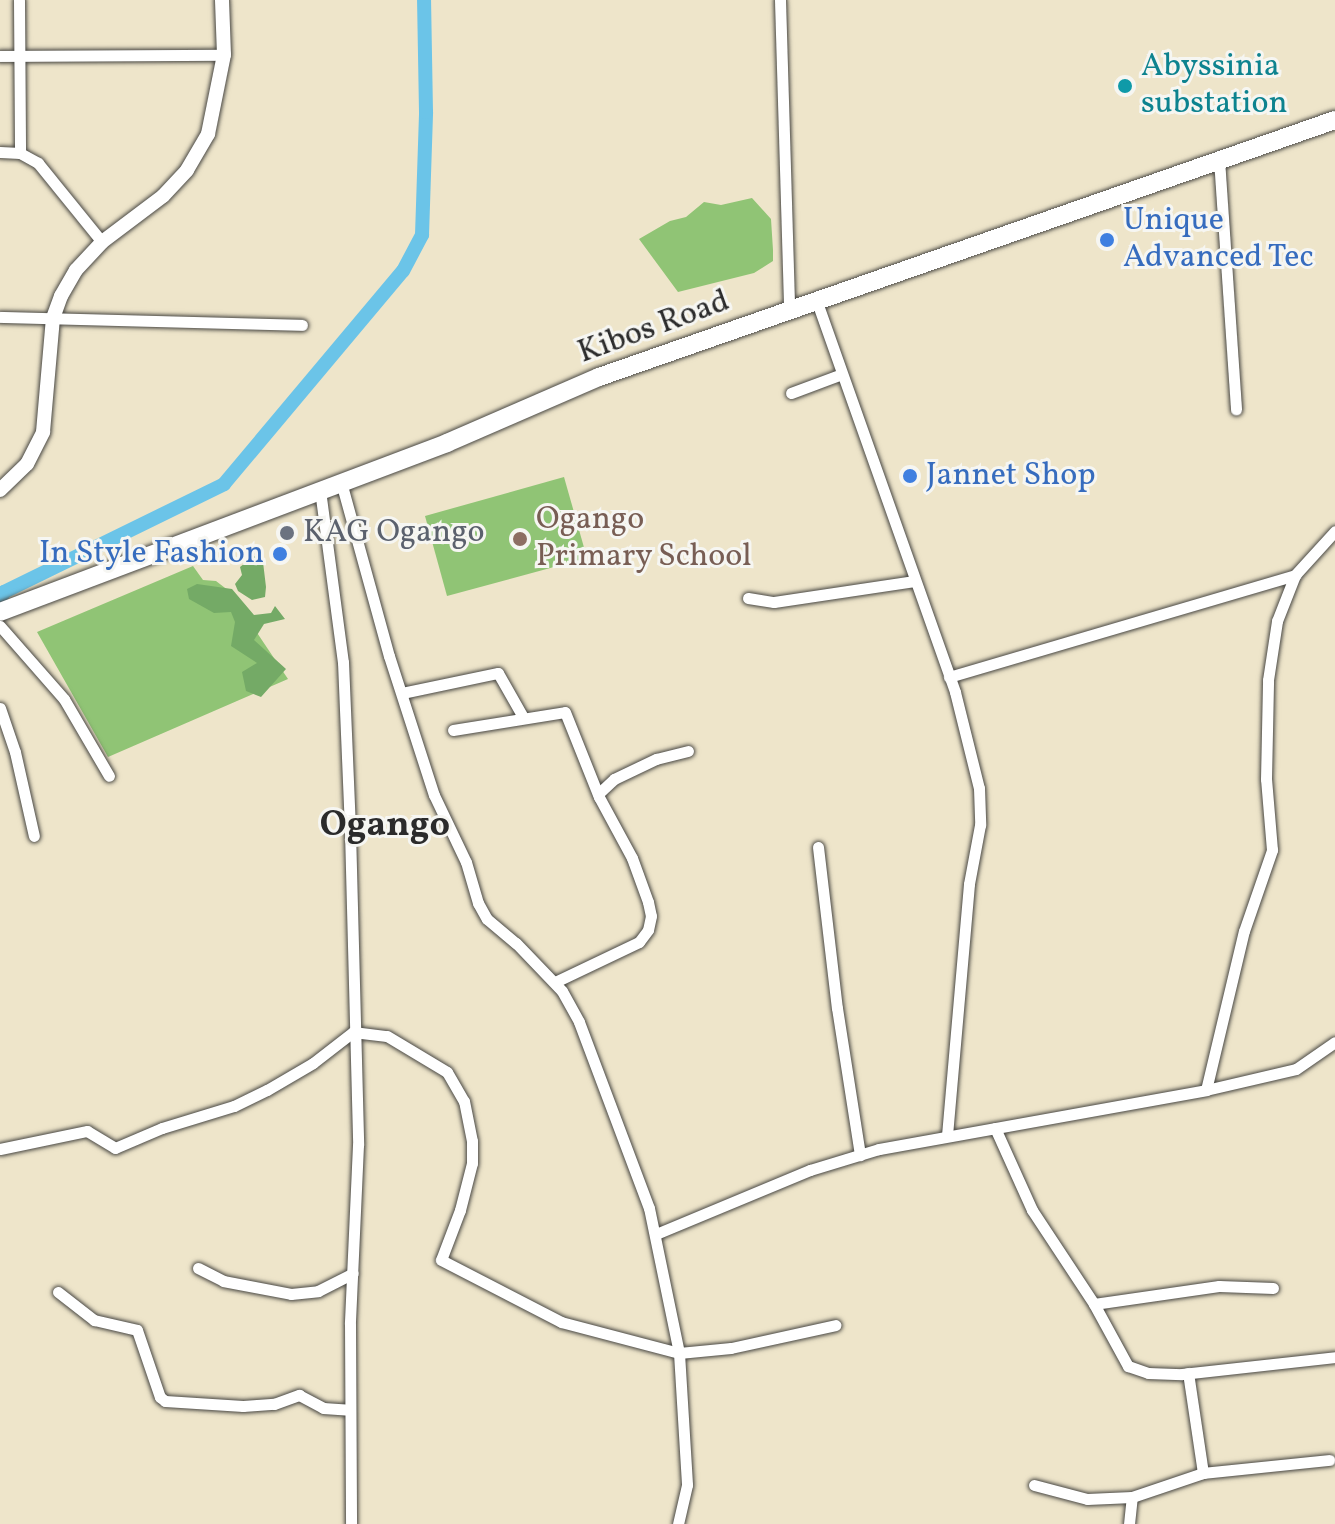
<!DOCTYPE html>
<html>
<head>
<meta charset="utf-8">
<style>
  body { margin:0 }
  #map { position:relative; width:1335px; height:1524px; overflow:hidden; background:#eee5ca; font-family:Vollkorn,serif }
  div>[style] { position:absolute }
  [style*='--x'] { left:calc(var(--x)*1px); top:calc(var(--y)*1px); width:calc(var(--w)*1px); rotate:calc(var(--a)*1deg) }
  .green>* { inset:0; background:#90c475 }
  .forest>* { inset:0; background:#74aa66 }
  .canal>* { height:14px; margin:-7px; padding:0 7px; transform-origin:7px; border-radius:7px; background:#6bc4e8 }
  .roads { filter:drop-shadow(0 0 2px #484743) drop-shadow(0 0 2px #484743) }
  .minor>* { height:11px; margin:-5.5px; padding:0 5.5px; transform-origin:5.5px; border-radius:5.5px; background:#fff }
  .tertiary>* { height:14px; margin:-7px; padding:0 7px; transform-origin:7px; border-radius:7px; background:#fff }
  .primary>* { height:18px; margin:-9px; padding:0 9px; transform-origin:9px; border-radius:9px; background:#fff }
  .dots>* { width:22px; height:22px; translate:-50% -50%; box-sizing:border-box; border:4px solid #f6f6f2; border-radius:50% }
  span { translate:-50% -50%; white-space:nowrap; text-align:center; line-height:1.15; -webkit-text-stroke:6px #f6f6f2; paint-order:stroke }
  .culture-label { font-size:32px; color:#0d838f }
  .left { translate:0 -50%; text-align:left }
  .shop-label { font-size:32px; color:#366cbe }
  .right { translate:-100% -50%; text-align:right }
  .street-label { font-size:32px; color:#2b2b2b }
  .education-label { font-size:32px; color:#785e54 }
  .worship-label { font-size:32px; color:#5b616d }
  .quarter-label { font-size:36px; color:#2b2b2b; font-weight:700 }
</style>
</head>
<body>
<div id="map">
  <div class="green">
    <i style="clip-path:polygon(752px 198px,771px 219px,773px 250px,773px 261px,754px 273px,678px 292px,639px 239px,670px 221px,686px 217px,704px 202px,721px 205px)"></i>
    <i style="clip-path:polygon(564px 477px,587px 558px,447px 596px,425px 516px)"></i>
    <i style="clip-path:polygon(193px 566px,203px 580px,216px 581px,229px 591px,288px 679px,108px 757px,37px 632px)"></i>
  </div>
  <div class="forest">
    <i style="clip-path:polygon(254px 556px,263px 562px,266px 587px,265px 597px,252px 600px,238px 591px,235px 584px,242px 575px,240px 567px)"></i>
    <i style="clip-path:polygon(197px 584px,232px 589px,254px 615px,271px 613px,275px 606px,285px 619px,264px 624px,254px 640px,286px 669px,261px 697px,246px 691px,242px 672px,257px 663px,231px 646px,235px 622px,231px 612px,214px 613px,189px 599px,187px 589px)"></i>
  </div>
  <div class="canal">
    <i style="--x:0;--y:599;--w:8;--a:-60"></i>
    <i style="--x:4;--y:592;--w:245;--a:-26.1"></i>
    <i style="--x:224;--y:484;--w:278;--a:-50"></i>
    <i style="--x:403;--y:271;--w:41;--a:-62.2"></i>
    <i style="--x:422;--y:235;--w:123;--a:-88.1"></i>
    <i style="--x:426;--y:112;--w:112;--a:-91"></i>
  </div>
  <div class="roads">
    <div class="minor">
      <i style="--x:19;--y:0;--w:153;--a:89.6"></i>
      <i style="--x:780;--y:0;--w:312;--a:88.3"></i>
      <i style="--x:0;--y:56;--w:224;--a:-0.3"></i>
      <i style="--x:0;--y:152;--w:20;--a:3"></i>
      <i style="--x:20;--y:153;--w:21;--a:29"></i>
      <i style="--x:38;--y:163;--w:102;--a:51"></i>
      <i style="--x:1219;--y:159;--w:251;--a:86.1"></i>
      <i style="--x:817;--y:302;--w:414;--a:70.5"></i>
      <i style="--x:955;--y:692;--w:99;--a:76"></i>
      <i style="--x:979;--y:788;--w:37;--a:88"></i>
      <i style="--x:980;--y:825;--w:60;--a:100.6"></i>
      <i style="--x:969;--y:884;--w:253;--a:95"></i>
      <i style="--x:0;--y:317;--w:302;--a:1.5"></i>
      <i style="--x:791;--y:393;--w:54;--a:-20.4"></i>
      <i style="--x:341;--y:482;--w:180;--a:74.6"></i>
      <i style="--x:389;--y:656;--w:146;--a:72.1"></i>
      <i style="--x:434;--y:795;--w:74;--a:64.5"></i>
      <i style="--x:466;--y:862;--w:43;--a:73.7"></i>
      <i style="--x:478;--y:903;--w:18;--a:61"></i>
      <i style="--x:487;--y:919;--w:38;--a:40"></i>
      <i style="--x:516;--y:943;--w:66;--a:46.2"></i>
      <i style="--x:562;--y:991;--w:35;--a:61"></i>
      <i style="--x:579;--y:1022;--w:199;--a:69.4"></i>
      <i style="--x:649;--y:1208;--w:148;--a:78.3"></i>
      <i style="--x:679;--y:1353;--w:132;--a:86.5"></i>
      <i style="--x:687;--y:1485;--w:40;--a:103"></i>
      <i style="--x:320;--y:490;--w:174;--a:82.4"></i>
      <i style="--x:343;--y:662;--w:169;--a:87.6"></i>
      <i style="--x:350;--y:831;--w:314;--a:88.5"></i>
      <i style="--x:358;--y:1145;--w:179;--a:92.6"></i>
      <i style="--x:350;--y:1324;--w:200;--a:89.7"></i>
      <i style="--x:748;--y:598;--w:26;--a:9"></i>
      <i style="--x:774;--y:602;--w:142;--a:-8.5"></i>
      <i style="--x:0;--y:626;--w:97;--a:48.8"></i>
      <i style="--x:64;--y:699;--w:89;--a:59.7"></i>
      <i style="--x:949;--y:677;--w:361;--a:-16.4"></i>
      <i style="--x:402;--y:693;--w:98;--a:-11.8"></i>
      <i style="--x:498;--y:673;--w:51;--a:60.4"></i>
      <i style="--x:0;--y:708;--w:46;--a:71.2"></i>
      <i style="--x:15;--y:752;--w:86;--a:77.3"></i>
      <i style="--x:453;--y:730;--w:113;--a:-9.1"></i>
      <i style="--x:565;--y:712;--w:92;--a:68.2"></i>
      <i style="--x:599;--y:797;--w:69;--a:61.6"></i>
      <i style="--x:632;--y:858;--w:47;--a:70"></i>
      <i style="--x:648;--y:902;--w:14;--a:78"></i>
      <i style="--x:651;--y:916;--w:14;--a:102"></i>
      <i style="--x:648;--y:930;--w:15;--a:127"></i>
      <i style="--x:639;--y:942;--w:93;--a:154.5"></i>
      <i style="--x:598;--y:794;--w:22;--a:-43"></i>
      <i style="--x:614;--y:779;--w:47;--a:-25.5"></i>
      <i style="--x:656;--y:759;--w:33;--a:-14"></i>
      <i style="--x:818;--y:847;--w:162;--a:83.3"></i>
      <i style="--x:837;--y:1008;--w:149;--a:81.1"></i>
      <i style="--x:1206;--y:1090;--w:163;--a:-76.6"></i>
      <i style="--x:1244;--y:931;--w:86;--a:-70.9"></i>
      <i style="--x:1272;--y:850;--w:71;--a:-94.8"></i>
      <i style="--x:1266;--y:779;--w:99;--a:-88.8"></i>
      <i style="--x:1268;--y:680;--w:60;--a:-81.3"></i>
      <i style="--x:1277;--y:621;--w:49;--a:-68.6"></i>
      <i style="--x:1295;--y:575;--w:59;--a:-47.7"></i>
      <i style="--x:995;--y:1128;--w:90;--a:65.7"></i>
      <i style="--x:1032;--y:1210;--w:113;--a:56.6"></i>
      <i style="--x:1094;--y:1304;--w:71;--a:61.3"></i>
      <i style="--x:1128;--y:1366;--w:21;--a:19"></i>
      <i style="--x:1148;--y:1373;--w:34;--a:2"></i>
      <i style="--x:1182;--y:1374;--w:154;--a:-6.3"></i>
      <i style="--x:0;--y:1149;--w:89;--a:-11.7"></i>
      <i style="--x:87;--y:1131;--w:33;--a:31"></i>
      <i style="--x:115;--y:1148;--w:51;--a:-23.1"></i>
      <i style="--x:162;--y:1128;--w:75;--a:-17"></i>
      <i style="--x:234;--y:1106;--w:37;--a:-26"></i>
      <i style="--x:267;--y:1090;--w:53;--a:-30.4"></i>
      <i style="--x:313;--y:1063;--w:51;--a:-37.8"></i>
      <i style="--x:353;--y:1032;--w:34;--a:7"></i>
      <i style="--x:387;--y:1036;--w:70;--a:31"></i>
      <i style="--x:447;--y:1072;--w:34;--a:60"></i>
      <i style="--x:464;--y:1101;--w:41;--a:78.7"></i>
      <i style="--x:472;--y:1141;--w:22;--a:90"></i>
      <i style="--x:472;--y:1163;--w:49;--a:104.3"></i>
      <i style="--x:460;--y:1210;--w:53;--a:110.8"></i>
      <i style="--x:441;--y:1260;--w:135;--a:27.3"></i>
      <i style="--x:561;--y:1322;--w:122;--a:14.7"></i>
      <i style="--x:679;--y:1353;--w:52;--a:-5.5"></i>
      <i style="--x:731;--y:1348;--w:107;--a:-12.4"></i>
      <i style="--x:656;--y:1234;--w:167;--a:-22.6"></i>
      <i style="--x:810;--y:1170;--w:72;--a:-16.9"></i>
      <i style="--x:879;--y:1149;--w:332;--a:-10.2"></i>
      <i style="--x:1206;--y:1090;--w:92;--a:-13.1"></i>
      <i style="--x:1296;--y:1069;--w:47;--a:-34.7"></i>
      <i style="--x:198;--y:1268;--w:28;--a:27"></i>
      <i style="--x:223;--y:1281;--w:69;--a:10.8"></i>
      <i style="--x:291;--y:1294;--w:27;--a:-6"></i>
      <i style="--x:318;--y:1291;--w:39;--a:-27"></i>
      <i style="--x:58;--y:1292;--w:46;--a:37.9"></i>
      <i style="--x:94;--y:1320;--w:44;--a:13.1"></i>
      <i style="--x:137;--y:1330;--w:71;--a:71.1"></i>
      <i style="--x:160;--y:1397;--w:6;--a:39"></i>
      <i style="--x:165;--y:1401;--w:78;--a:3.7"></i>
      <i style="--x:243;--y:1406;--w:31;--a:-4"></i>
      <i style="--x:274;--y:1404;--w:27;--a:-20"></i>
      <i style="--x:299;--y:1395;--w:27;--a:28"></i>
      <i style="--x:323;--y:1408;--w:26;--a:4"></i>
      <i style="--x:1094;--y:1304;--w:126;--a:-8.2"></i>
      <i style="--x:1219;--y:1286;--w:54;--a:2.1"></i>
      <i style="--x:1203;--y:1473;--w:127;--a:-5.9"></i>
      <i style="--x:1034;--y:1485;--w:55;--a:14.8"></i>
      <i style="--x:1087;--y:1499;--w:45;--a:-2.5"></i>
      <i style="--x:1129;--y:1524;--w:27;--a:-84"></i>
      <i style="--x:1132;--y:1497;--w:75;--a:-18.7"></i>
      <i style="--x:1203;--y:1473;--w:101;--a:-98.5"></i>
    </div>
    <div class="tertiary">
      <i style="--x:0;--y:490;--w:37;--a:-44"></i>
      <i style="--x:27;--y:464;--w:36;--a:-63"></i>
      <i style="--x:43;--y:432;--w:114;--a:-85"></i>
      <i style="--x:53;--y:318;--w:23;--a:-70"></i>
      <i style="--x:61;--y:296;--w:30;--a:-60"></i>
      <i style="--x:76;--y:270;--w:38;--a:-47"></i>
      <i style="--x:102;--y:242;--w:76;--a:-37"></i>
      <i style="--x:163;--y:196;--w:35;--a:-47"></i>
      <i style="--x:187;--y:170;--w:42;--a:-59.7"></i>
      <i style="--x:208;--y:134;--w:81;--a:-78.6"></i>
      <i style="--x:224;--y:55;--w:55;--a:-92.1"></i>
    </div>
    <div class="primary">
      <i style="--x:0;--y:612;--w:478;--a:-20.7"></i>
      <i style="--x:447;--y:443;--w:166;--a:-23.5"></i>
      <i style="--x:599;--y:377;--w:780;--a:-19.25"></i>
    </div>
  </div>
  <div class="dots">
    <i style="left:1125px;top:86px;background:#0f9aa8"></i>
    <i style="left:1107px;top:240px;background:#3f7fe0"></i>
    <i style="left:910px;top:476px;background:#3f7fe0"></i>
    <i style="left:287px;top:533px;background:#6b7280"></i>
    <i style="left:520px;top:539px;background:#8d6e63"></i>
    <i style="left:280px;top:554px;background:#3f7fe0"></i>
  </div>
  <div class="culture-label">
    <span class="left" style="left:1141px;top:86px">Abyssinia<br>substation</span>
  </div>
  <div class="shop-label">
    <span class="left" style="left:1123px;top:240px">Unique<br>Advanced Tec</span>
    <span class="left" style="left:926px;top:476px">Jannet Shop</span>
    <span class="right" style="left:264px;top:554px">In Style Fashion</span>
  </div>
  <div class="street-label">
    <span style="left:654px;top:328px;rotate:-20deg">Kibos Road</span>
  </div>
  <div class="education-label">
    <span class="left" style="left:536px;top:539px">Ogango<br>Primary School</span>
  </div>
  <div class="worship-label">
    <span class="left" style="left:303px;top:533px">KAG Ogango</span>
  </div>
  <div class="quarter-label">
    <span style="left:385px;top:827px">Ogango</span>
  </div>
</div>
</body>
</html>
